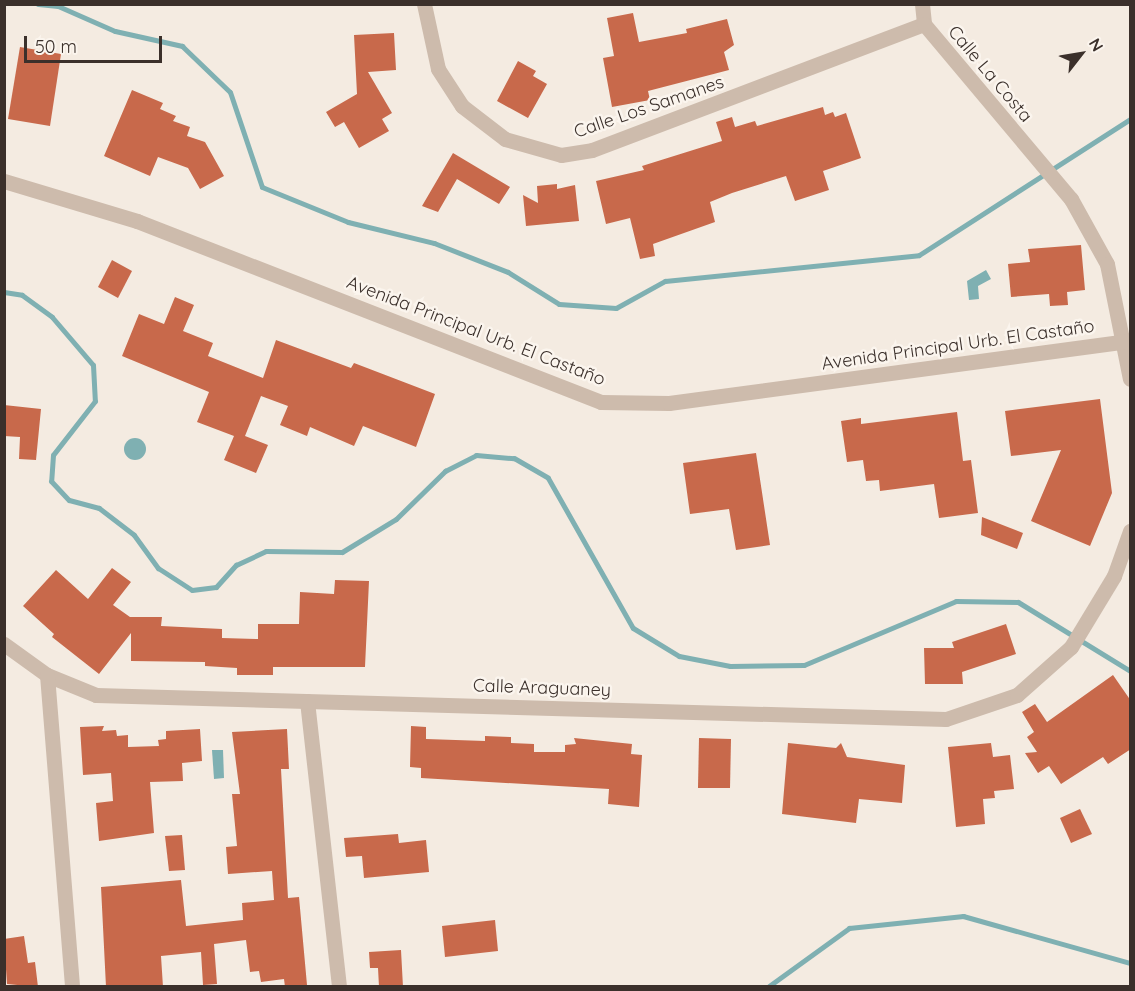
<!DOCTYPE html>
<html>
<head>
<meta charset="utf-8">
<style>
  body { margin:0 }
  #map { position:relative; width:1135px; height:991px; overflow:hidden; background:#f4ebe1; font-family:Quicksand,sans-serif }
  div>[style] { position:absolute }
  [style*='--x'] { left:calc(var(--x)*1px); top:calc(var(--y)*1px); width:calc(var(--w)*1px); rotate:calc(var(--a)*1deg) }
  .water>* { inset:0; background:#7fb0b2 }
  .round { border-radius:50% }
  .stream>* { height:5px; margin:-2.5px; padding:0 2.5px; transform-origin:2.5px; border-radius:2.5px; background:#7fb0b2 }
  .building>* { inset:0; background:#c8694b }
  .minor>* { height:15px; margin:-7.5px; padding:0 7.5px; transform-origin:7.5px; border-radius:7.5px; background:#cdbbac }
  span { translate:-50% -50%; white-space:nowrap; text-align:center; line-height:1.15; -webkit-text-stroke:5px #fbf5ee; paint-order:stroke }
  .street-label { font-size:18px; color:#3b302b }
  .frame { position:absolute; inset:0; border:6px solid #3b302b; pointer-events:none }
  .north { position:absolute; left:1051px; top:24px; width:60px; height:60px; -webkit-text-stroke:4px #fbf5ee; paint-order:stroke; rotate:59deg; font-size:16px; font-weight:700; line-height:24px; text-align:center; color:#3b302b }
  .north::after { content:''; display:block; margin:auto; width:21px; height:27px; background:#3b302b; clip-path:polygon(50% 0,100% 100%,50% 72%,0 100%) }
  .scale { position:absolute; left:24px; top:36px; width:138px; height:27px; box-sizing:border-box; border:3px solid #3b302b; border-top:0; padding-left:8px; font-size:18px; line-height:21px; white-space:nowrap; color:#3b302b; -webkit-text-stroke:4px #fbf5ee; paint-order:stroke }
</style>
</head>
<body>
<div id="map">
  <div class="water">
    <i style="clip-path:polygon(986px 270px,991px 279px,978px 286px,979px 299px,969px 300px,967px 281px)"></i>
    <i class="round" style="left:124px;top:438px;width:22px;height:22px"></i>
    <i style="clip-path:polygon(212px 750px,223px 750px,224px 778px,214px 779px)"></i>
  </div>
  <div class="stream">
    <i style="--x:38;--y:4;--w:20;--a:6"></i>
    <i style="--x:58;--y:6;--w:62;--a:23.7"></i>
    <i style="--x:115;--y:31;--w:69;--a:12.6"></i>
    <i style="--x:182;--y:46;--w:66;--a:43.8"></i>
    <i style="--x:230;--y:92;--w:100;--a:71.4"></i>
    <i style="--x:262;--y:187;--w:93;--a:22.1"></i>
    <i style="--x:348;--y:222;--w:89;--a:13.7"></i>
    <i style="--x:434;--y:243;--w:79;--a:21.4"></i>
    <i style="--x:508;--y:272;--w:60;--a:32.1"></i>
    <i style="--x:559;--y:304;--w:57;--a:4"></i>
    <i style="--x:616;--y:308;--w:56;--a:-28.9"></i>
    <i style="--x:665;--y:281;--w:255;--a:-5.8"></i>
    <i style="--x:919;--y:255;--w:251;--a:-32.8"></i>
    <i style="--x:4;--y:292;--w:18;--a:9"></i>
    <i style="--x:22;--y:295;--w:37;--a:36"></i>
    <i style="--x:52;--y:317;--w:63;--a:49.5"></i>
    <i style="--x:93;--y:365;--w:36;--a:87"></i>
    <i style="--x:95;--y:401;--w:68;--a:127.9"></i>
    <i style="--x:53;--y:455;--w:26;--a:94"></i>
    <i style="--x:51;--y:481;--w:26;--a:47"></i>
    <i style="--x:69;--y:500;--w:31;--a:15"></i>
    <i style="--x:99;--y:508;--w:44;--a:37.6"></i>
    <i style="--x:134;--y:535;--w:41;--a:54"></i>
    <i style="--x:158;--y:568;--w:40;--a:32.9"></i>
    <i style="--x:192;--y:590;--w:24;--a:-7"></i>
    <i style="--x:216;--y:587;--w:30;--a:-48"></i>
    <i style="--x:236;--y:565;--w:33;--a:-25"></i>
    <i style="--x:266;--y:551;--w:76;--a:0.8"></i>
    <i style="--x:342;--y:552;--w:63;--a:-31.4"></i>
    <i style="--x:396;--y:519;--w:69;--a:-44.4"></i>
    <i style="--x:445;--y:471;--w:35;--a:-27"></i>
    <i style="--x:476;--y:455;--w:38;--a:5"></i>
    <i style="--x:514;--y:458;--w:39;--a:30"></i>
    <i style="--x:548;--y:478;--w:172;--a:60.5"></i>
    <i style="--x:633;--y:628;--w:54;--a:31.3"></i>
    <i style="--x:679;--y:656;--w:52;--a:11.1"></i>
    <i style="--x:730;--y:666;--w:74;--a:-0.8"></i>
    <i style="--x:804;--y:665;--w:165;--a:-22.8"></i>
    <i style="--x:956;--y:601;--w:62;--a:0.9"></i>
    <i style="--x:1018;--y:602;--w:132;--a:31.6"></i>
    <i style="--x:769;--y:986;--w:99;--a:-35.9"></i>
    <i style="--x:849;--y:928;--w:115;--a:-6"></i>
    <i style="--x:963;--y:916;--w:173;--a:15.7"></i>
  </div>
  <div class="building">
    <i style="clip-path:polygon(633px 13px,639px 42px,687px 33px,686px 29px,727px 19px,734px 45px,724px 52px,729px 70px,648px 91px,650px 100px,612px 107px,603px 58px,614px 56px,607px 18px)"></i>
    <i style="clip-path:polygon(394px 33px,396px 70px,368px 72px,392px 113px,382px 119px,389px 131px,359px 148px,344px 122px,335px 127px,326px 112px,357px 94px,354px 35px)"></i>
    <i style="clip-path:polygon(20px 47px,61px 54px,50px 126px,8px 119px)"></i>
    <i style="clip-path:polygon(518px 61px,536px 71px,533px 76px,547px 84px,528px 118px,497px 101px)"></i>
    <i style="clip-path:polygon(132px 90px,163px 103px,160px 109px,176px 116px,173px 121px,190px 127px,187px 136px,205px 142px,224px 176px,200px 189px,188px 168px,158px 157px,150px 176px,104px 156px)"></i>
    <i style="clip-path:polygon(823px 107px,825px 115px,833px 112px,835px 117px,846px 113px,861px 158px,823px 171px,829px 190px,795px 201px,786px 176px,732px 193px,710px 202px,715px 222px,653px 244px,655px 256px,640px 259px,630px 218px,606px 224px,596px 181px,644px 170px,642px 166px,722px 141px,716px 122px,732px 117px,735px 127px,755px 121px,757px 126px)"></i>
    <i style="clip-path:polygon(453px 153px,510px 187px,499px 204px,457px 179px,438px 212px,422px 206px)"></i>
    <i style="clip-path:polygon(557px 184px,557px 189px,575px 185px,579px 221px,526px 226px,523px 195px,538px 203px,537px 186px)"></i>
    <i style="clip-path:polygon(1081px 245px,1085px 290px,1067px 292px,1068px 305px,1050px 306px,1049px 294px,1011px 297px,1008px 264px,1030px 262px,1028px 249px)"></i>
    <i style="clip-path:polygon(112px 260px,132px 271px,118px 298px,98px 287px)"></i>
    <i style="clip-path:polygon(175px 297px,194px 305px,183px 331px,213px 343px,208px 356px,263px 378px,276px 340px,351px 368px,354px 363px,435px 394px,416px 447px,363px 426px,354px 446px,310px 427px,307px 436px,280px 425px,288px 406px,261px 396px,245px 436px,268px 445px,256px 473px,224px 460px,234px 436px,197px 422px,209px 392px,122px 356px,139px 314px,164px 324px)"></i>
    <i style="clip-path:polygon(1100px 399px,1112px 493px,1090px 546px,1031px 521px,1061px 450px,1011px 456px,1005px 411px)"></i>
    <i style="clip-path:polygon(4px 405px,41px 409px,36px 460px,19px 459px,20px 437px,4px 436px)"></i>
    <i style="clip-path:polygon(957px 412px,963px 461px,971px 460px,978px 513px,939px 518px,934px 484px,880px 491px,879px 480px,866px 481px,863px 460px,847px 462px,841px 421px,861px 418px,861px 424px)"></i>
    <i style="clip-path:polygon(756px 453px,770px 545px,736px 550px,729px 509px,690px 514px,683px 463px)"></i>
    <i style="clip-path:polygon(982px 517px,1023px 533px,1017px 549px,981px 535px)"></i>
    <i style="clip-path:polygon(112px 568px,131px 582px,113px 605px,130px 617px,162px 617px,161px 626px,222px 629px,222px 638px,258px 639px,258px 624px,299px 624px,300px 592px,334px 594px,335px 580px,369px 581px,365px 667px,273px 667px,273px 675px,237px 675px,237px 668px,205px 666px,205px 662px,131px 661px,131px 633px,99px 674px,52px 637px,54px 634px,23px 606px,56px 570px,88px 599px)"></i>
    <i style="clip-path:polygon(1006px 624px,1016px 654px,962px 672px,963px 684px,925px 684px,924px 648px,954px 648px,952px 642px)"></i>
    <i style="clip-path:polygon(1113px 675px,1131px 701px,1131px 749px,1108px 764px,1103px 757px,1061px 784px,1049px 766px,1038px 773px,1025px 753px,1037px 752px,1027px 737px,1034px 732px,1022px 712px,1035px 704px,1047px 722px)"></i>
    <i style="clip-path:polygon(104px 726px,102px 731px,116px 730px,117px 736px,128px 735px,128px 747px,159px 746px,158px 740px,166px 739px,166px 731px,200px 729px,202px 761px,182px 763px,183px 781px,150px 782px,154px 833px,99px 841px,96px 803px,113px 801px,111px 773px,83px 775px,80px 727px)"></i>
    <i style="clip-path:polygon(411px 726px,426px 727px,426px 739px,485px 741px,485px 736px,511px 737px,511px 743px,534px 744px,534px 752px,565px 752px,565px 745px,576px 744px,574px 738px,632px 744px,631px 754px,642px 755px,639px 807px,608px 804px,609px 789px,421px 778px,421px 768px,410px 767px)"></i>
    <i style="clip-path:polygon(287px 729px,289px 769px,281px 769px,288px 898px,299px 897px,307px 985px,285px 987px,284px 979px,261px 982px,259px 971px,250px 972px,246px 940px,214px 944px,217px 984px,203px 985px,201px 952px,161px 956px,163px 987px,106px 987px,101px 887px,181px 880px,186px 926px,243px 920px,242px 903px,274px 900px,272px 871px,228px 874px,226px 847px,237px 846px,232px 794px,240px 794px,232px 732px)"></i>
    <i style="clip-path:polygon(699px 738px,731px 739px,730px 788px,698px 788px)"></i>
    <i style="clip-path:polygon(788px 743px,836px 748px,841px 743px,847px 757px,905px 765px,902px 803px,859px 799px,856px 823px,782px 814px)"></i>
    <i style="clip-path:polygon(991px 743px,993px 757px,1010px 755px,1014px 789px,994px 791px,995px 798px,983px 799px,985px 824px,956px 827px,948px 747px)"></i>
    <i style="clip-path:polygon(1080px 809px,1092px 834px,1071px 843px,1060px 818px)"></i>
    <i style="clip-path:polygon(398px 834px,399px 843px,426px 840px,429px 872px,364px 878px,362px 856px,346px 857px,344px 838px)"></i>
    <i style="clip-path:polygon(182px 835px,185px 870px,169px 871px,165px 836px)"></i>
    <i style="clip-path:polygon(495px 920px,498px 951px,445px 957px,442px 926px)"></i>
    <i style="clip-path:polygon(24px 936px,28px 963px,35px 962px,38px 987px,7px 984px,4px 939px)"></i>
    <i style="clip-path:polygon(401px 950px,403px 987px,379px 987px,378px 968px,370px 968px,369px 952px)"></i>
  </div>
  <div class="minor">
    <i style="--x:424;--y:4;--w:66;--a:77.8"></i>
    <i style="--x:438;--y:69;--w:44;--a:57"></i>
    <i style="--x:462;--y:106;--w:54;--a:37.5"></i>
    <i style="--x:505;--y:139;--w:58;--a:15.9"></i>
    <i style="--x:561;--y:155;--w:31;--a:-9"></i>
    <i style="--x:592;--y:150;--w:355;--a:-20.8"></i>
    <i style="--x:922;--y:4;--w:20;--a:84"></i>
    <i style="--x:924;--y:24;--w:229;--a:50"></i>
    <i style="--x:1071;--y:199;--w:74;--a:61"></i>
    <i style="--x:1107;--y:264;--w:117;--a:78.7"></i>
    <i style="--x:4;--y:181;--w:139;--a:16.7"></i>
    <i style="--x:137;--y:221;--w:498;--a:21.3"></i>
    <i style="--x:601;--y:402;--w:68;--a:0.8"></i>
    <i style="--x:669;--y:403;--w:465;--a:-7.7"></i>
    <i style="--x:4;--y:644;--w:53;--a:35.8"></i>
    <i style="--x:47;--y:675;--w:53;--a:22.2"></i>
    <i style="--x:96;--y:695;--w:850;--a:1.62"></i>
    <i style="--x:946;--y:719;--w:75;--a:-18.7"></i>
    <i style="--x:1017;--y:695;--w:72;--a:-41.6"></i>
    <i style="--x:1071;--y:647;--w:83;--a:-58.8"></i>
    <i style="--x:1114;--y:576;--w:48;--a:-70.4"></i>
    <i style="--x:47;--y:675;--w:312;--a:85.4"></i>
    <i style="--x:307;--y:701;--w:287;--a:83.6"></i>
  </div>
  <div class="street-label">
    <span style="left:990px;top:74px;rotate:50deg">Calle La Costa</span>
    <span style="left:649px;top:107px;rotate:-19deg">Calle Los Samanes</span>
    <span style="left:476px;top:331px;rotate:21deg">Avenida Principal Urb. El Castaño</span>
    <span style="left:958px;top:345px;rotate:-8deg">Avenida Principal Urb. El Castaño</span>
    <span style="left:542px;top:688px;rotate:2deg">Calle Araguaney</span>
  </div>
  <div class="frame"></div>
  <div class="north">N</div>
  <div class="scale">50 m</div>
</div>
</body>
</html>
